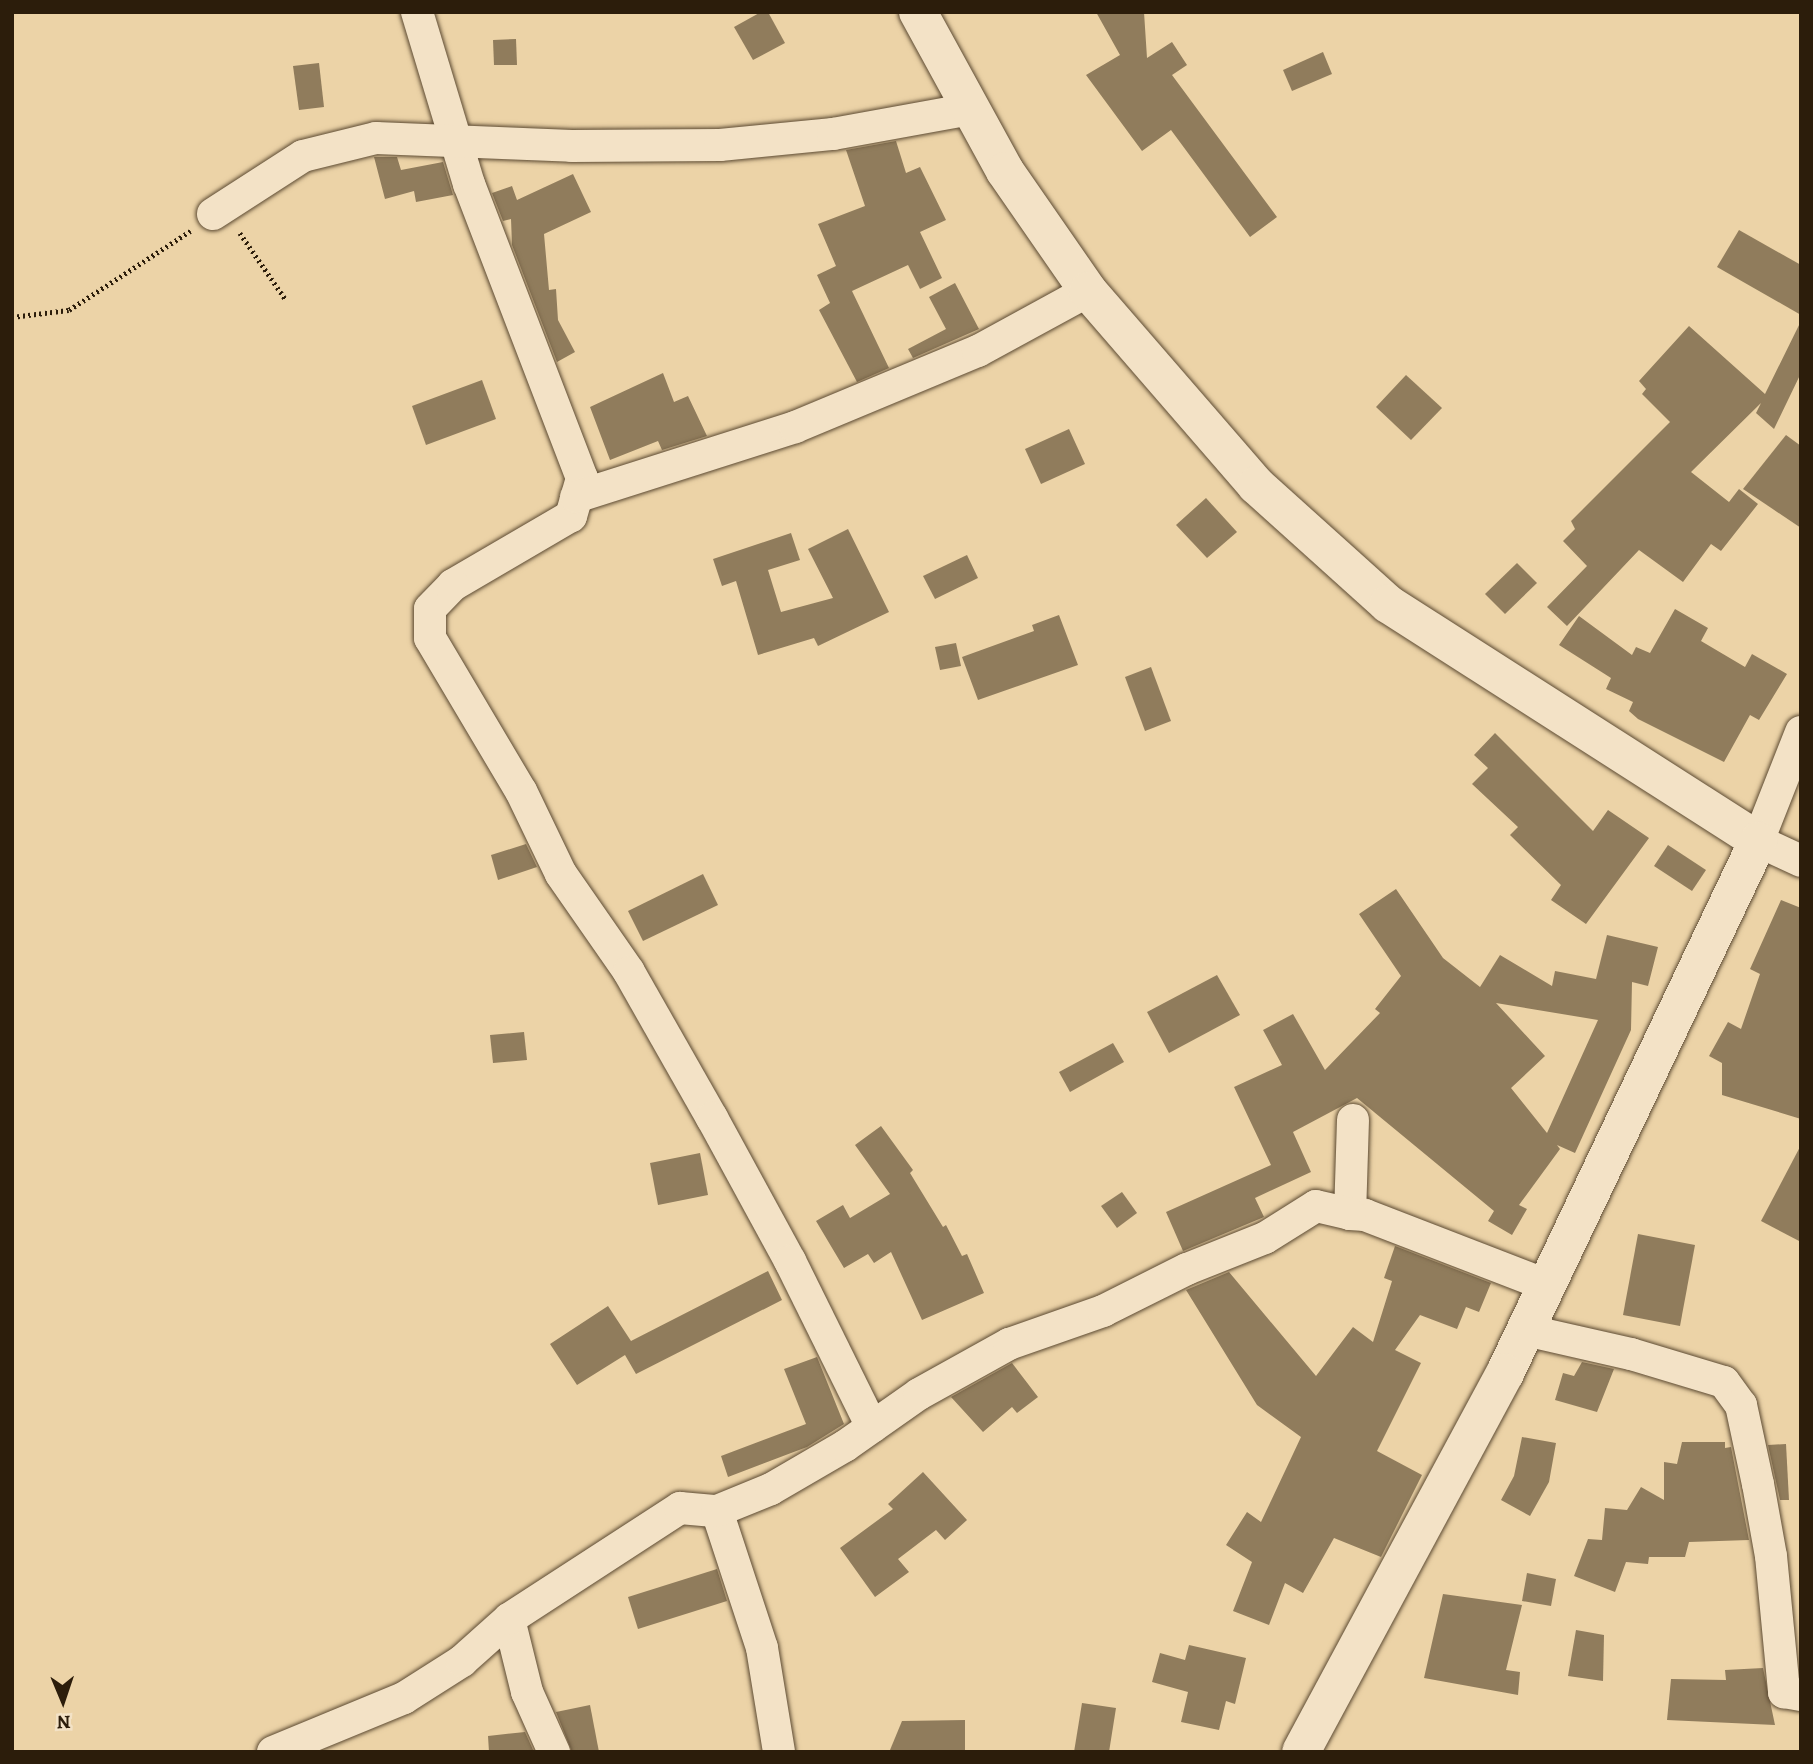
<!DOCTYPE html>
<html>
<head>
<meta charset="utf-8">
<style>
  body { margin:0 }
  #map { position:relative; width:1813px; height:1764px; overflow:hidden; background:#ecd3a7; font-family:Alegreya,serif }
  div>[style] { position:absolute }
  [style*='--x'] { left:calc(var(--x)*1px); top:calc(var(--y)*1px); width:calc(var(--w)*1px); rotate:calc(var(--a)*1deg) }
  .building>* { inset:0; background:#907c5c }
  .path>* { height:4.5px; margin-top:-2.25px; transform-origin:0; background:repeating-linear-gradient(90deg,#2c1d0b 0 2px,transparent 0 5.5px) }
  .roads { filter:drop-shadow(0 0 2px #5c4a32) drop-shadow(0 0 2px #5c4a32) }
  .minor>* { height:32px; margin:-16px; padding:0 16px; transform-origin:16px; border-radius:16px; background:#f3e2c6 }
  .tertiary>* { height:38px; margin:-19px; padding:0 19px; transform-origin:19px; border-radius:19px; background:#f3e2c6 }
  span { translate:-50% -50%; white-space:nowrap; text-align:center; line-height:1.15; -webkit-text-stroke:5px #f3e2c6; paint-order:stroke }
  .frame { position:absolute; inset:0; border:14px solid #2c1d0b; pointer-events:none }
  .north { position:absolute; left:28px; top:1666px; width:70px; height:70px; -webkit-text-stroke:5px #f3e2c6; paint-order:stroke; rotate:178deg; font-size:19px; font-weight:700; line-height:28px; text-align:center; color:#2c1d0b }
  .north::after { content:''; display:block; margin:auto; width:24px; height:32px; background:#2c1d0b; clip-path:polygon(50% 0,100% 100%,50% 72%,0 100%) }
</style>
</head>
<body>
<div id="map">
  <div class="building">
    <i style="clip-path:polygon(761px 12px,768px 12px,785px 43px,753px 60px,734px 27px)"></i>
    <i style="clip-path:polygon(1096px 12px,1144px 12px,1147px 58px,1172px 42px,1187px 65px,1172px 75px,1277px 217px,1250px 237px,1171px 130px,1142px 151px,1086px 75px,1120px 55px)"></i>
    <i style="clip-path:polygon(516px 39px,517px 65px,494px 65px,493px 40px)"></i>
    <i style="clip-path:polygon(1323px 52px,1332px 74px,1292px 91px,1283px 70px)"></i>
    <i style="clip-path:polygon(319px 63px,324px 107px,299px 110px,293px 66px)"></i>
    <i style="clip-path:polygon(896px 141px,906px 173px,920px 167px,946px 220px,920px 232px,942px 278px,920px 289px,908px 265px,852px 291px,889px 368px,857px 382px,819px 310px,830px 303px,817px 275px,836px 266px,818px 224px,865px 206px,846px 150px)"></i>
    <i style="clip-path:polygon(374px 157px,397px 157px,401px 170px,443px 162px,453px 195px,416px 202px,414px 191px,385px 199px)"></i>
    <i style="clip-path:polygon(573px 174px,591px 212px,544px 234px,549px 290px,556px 289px,558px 320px,575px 352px,557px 362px,512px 245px,511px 219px,503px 221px,492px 193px,512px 186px,517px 200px)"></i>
    <i style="clip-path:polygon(1739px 230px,1801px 265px,1801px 315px,1717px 267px)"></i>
    <i style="clip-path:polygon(955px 283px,979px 329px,913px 358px,908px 349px,946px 329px,929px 297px)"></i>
    <i style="clip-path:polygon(1801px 321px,1801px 373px,1774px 429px,1756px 413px,1761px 403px,1691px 472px,1729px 502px,1739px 489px,1758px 504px,1721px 551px,1711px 544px,1683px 582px,1639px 550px,1567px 626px,1547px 607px,1587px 566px,1563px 541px,1575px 529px,1571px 521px,1670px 422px,1642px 394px,1646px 389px,1639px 381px,1689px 326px,1765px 394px)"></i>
    <i style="clip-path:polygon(663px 373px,674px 402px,688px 396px,707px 436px,662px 450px,658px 441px,610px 460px,590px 407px)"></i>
    <i style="clip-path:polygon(1406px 375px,1442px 408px,1411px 440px,1376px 407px)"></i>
    <i style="clip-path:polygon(482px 380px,496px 419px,426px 445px,412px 406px)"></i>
    <i style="clip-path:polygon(1069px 429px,1085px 464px,1041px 484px,1025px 449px)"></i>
    <i style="clip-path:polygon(1786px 435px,1801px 446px,1801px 528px,1743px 489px)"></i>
    <i style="clip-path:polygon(1206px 498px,1237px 532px,1207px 558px,1176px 525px)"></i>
    <i style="clip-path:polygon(848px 529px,889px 612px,818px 646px,814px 638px,758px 655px,736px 581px,722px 586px,713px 559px,791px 533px,800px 560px,768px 570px,781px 612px,833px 598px,808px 549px)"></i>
    <i style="clip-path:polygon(967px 555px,978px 578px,935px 599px,923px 576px)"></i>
    <i style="clip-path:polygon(1517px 563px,1537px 583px,1505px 614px,1485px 594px)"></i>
    <i style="clip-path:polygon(1675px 609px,1708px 628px,1701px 641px,1745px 667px,1752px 654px,1787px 674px,1759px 720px,1750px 715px,1724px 762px,1638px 719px,1629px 711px,1633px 702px,1606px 689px,1611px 678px,1559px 645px,1579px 616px,1632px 655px,1636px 647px,1650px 653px)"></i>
    <i style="clip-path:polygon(1059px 615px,1078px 665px,978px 700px,962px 657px,1034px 631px,1032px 625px)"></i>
    <i style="clip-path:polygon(956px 643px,961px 666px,940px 670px,935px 647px)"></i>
    <i style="clip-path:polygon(1151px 667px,1171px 721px,1145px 731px,1125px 677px)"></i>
    <i style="clip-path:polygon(1495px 733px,1593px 831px,1608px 810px,1649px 838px,1586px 924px,1551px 900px,1561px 885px,1510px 835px,1518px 827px,1472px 784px,1488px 768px,1474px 755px)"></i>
    <i style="clip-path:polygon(526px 844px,537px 867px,498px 880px,491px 855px)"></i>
    <i style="clip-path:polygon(1668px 845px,1706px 870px,1692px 891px,1654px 866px)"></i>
    <i style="clip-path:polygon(703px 874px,718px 905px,643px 941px,628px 911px)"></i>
    <i style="clip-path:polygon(evenodd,1396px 889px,1443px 958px,1480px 987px,1500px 955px,1552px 986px,1555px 971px,1596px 979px,1607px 935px,1658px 947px,1648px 986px,1632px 982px,1631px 1030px,1575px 1153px,1557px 1145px,1560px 1149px,1519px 1205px,1527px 1209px,1512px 1235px,1488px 1221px,1494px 1211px,1357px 1098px,1293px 1132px,1311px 1172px,1255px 1198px,1264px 1217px,1183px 1251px,1166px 1212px,1271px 1165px,1234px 1087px,1282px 1065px,1263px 1030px,1293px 1014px,1325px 1070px,1380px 1013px,1375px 1009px,1401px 976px,1359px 914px,1396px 889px,1496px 1003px,1598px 1020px,1547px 1133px,1511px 1088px,1545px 1056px,1496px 1003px)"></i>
    <i style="clip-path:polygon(1781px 900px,1801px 908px,1801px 1119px,1722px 1095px,1722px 1063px,1709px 1056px,1728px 1022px,1741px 1029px,1760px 974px,1750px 969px)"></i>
    <i style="clip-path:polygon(1217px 975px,1240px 1015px,1169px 1053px,1147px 1012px)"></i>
    <i style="clip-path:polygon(524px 1032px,527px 1060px,493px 1063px,490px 1035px)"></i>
    <i style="clip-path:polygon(1113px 1043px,1124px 1062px,1070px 1092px,1059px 1072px)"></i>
    <i style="clip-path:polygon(881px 1126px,913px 1170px,910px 1173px,943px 1227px,946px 1225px,962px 1256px,967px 1254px,984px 1293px,922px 1320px,891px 1252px,874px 1263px,868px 1254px,844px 1268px,816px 1221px,843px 1205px,850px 1218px,890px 1194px,855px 1145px)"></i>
    <i style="clip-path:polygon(1801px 1145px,1801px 1242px,1761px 1221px)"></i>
    <i style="clip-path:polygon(700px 1153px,708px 1195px,658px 1205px,650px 1163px)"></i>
    <i style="clip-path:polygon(1122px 1192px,1137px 1213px,1117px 1228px,1101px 1206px)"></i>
    <i style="clip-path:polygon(1638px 1234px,1695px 1245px,1680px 1326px,1623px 1315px)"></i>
    <i style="clip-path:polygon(1395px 1246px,1491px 1283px,1479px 1312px,1466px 1307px,1457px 1329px,1420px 1315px,1395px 1350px,1421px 1363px,1377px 1451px,1422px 1475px,1381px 1557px,1334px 1538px,1303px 1593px,1285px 1583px,1269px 1625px,1233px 1611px,1252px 1562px,1226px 1545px,1247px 1512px,1261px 1522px,1301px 1437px,1257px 1405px,1186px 1290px,1229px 1272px,1316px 1376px,1353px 1327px,1373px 1342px,1392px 1281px,1384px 1278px)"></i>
    <i style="clip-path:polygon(768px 1271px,782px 1300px,636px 1374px,625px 1355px,577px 1385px,550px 1344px,608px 1306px,631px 1341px)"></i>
    <i style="clip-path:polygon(817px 1357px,844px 1424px,807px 1447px,728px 1477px,721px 1456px,806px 1424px,784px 1369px)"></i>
    <i style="clip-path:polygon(1582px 1362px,1614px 1369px,1597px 1412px,1555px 1400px,1563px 1373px,1574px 1376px)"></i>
    <i style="clip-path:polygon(1012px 1363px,1038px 1397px,1017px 1413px,1012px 1407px,983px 1432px,951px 1397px)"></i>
    <i style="clip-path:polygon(1522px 1437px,1556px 1443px,1549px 1482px,1530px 1516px,1501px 1500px,1514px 1476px)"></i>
    <i style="clip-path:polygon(1682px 1442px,1725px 1442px,1725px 1448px,1731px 1447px,1749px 1540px,1689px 1542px,1685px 1557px,1649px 1557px,1648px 1564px,1626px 1562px,1615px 1592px,1574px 1576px,1588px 1539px,1602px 1540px,1605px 1508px,1627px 1510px,1641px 1487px,1664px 1500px,1664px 1462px,1677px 1464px)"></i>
    <i style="clip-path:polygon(1786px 1444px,1789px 1500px,1780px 1500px,1768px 1445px)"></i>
    <i style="clip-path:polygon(923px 1472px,967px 1520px,945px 1540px,936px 1530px,898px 1559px,909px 1572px,875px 1597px,840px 1548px,893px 1509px,888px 1504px)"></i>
    <i style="clip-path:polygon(717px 1569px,727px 1601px,638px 1629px,628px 1597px)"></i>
    <i style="clip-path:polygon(1527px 1573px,1556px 1579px,1551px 1606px,1522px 1601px)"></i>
    <i style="clip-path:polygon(1443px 1594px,1522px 1605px,1506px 1670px,1520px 1672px,1518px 1695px,1424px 1678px)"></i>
    <i style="clip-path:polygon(1576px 1630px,1604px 1635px,1603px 1681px,1568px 1676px)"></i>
    <i style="clip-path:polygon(1189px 1645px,1246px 1658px,1235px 1704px,1226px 1701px,1219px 1730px,1181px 1722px,1188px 1692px,1152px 1682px,1160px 1653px,1185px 1660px)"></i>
    <i style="clip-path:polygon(1763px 1668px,1775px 1725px,1667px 1720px,1671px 1679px,1726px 1680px,1725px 1670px)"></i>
    <i style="clip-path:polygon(1082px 1703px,1116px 1708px,1109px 1752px,1074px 1752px)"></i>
    <i style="clip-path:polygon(590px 1705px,599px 1752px,572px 1752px,556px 1712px)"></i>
    <i style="clip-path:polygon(965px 1720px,965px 1752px,890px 1750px,902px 1721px)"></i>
    <i style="clip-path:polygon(525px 1732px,534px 1752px,489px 1752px,488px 1736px)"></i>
  </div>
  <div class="path">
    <i style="--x:240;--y:233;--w:81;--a:55.5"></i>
    <i style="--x:12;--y:317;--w:57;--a:-7"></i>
    <i style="--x:69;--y:310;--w:145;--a:-33.1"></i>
  </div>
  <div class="roads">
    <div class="minor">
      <i style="--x:417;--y:12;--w:180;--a:73.2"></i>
      <i style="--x:469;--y:184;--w:315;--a:69"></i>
      <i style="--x:582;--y:478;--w:40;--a:106"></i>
      <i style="--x:571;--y:516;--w:137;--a:149.7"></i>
      <i style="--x:453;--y:585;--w:33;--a:134"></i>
      <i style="--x:430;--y:609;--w:29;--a:90"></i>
      <i style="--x:430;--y:638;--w:178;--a:59.3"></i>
      <i style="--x:521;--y:791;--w:92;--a:64.3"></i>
      <i style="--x:561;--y:874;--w:119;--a:55.2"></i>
      <i style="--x:629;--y:972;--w:168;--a:60.4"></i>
      <i style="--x:712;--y:1118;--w:163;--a:61.4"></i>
      <i style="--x:790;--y:1261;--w:185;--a:63.7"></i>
      <i style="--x:213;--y:214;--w:107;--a:-32.8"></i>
      <i style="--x:303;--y:156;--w:75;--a:-13.9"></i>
      <i style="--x:376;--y:138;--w:196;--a:2.3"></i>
      <i style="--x:572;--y:146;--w:148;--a:-0.4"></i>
      <i style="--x:720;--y:145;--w:114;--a:-5.6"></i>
      <i style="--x:833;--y:134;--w:140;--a:-10.3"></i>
      <i style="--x:576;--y:497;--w:230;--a:-17.7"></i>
      <i style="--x:795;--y:427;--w:198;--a:-22.6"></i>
      <i style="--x:978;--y:351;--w:125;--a:-28.6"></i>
      <i style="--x:1801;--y:732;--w:117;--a:111.5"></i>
      <i style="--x:1758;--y:841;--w:47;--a:24.9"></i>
      <i style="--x:1353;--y:1120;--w:94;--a:91.8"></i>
      <i style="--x:1350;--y:1214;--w:15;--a:4"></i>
      <i style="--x:1365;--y:1215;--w:194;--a:21.1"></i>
      <i style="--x:1525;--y:1330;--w:109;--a:12.8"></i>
      <i style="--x:1631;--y:1354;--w:97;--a:16.8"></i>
      <i style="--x:1724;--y:1382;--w:29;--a:54"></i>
      <i style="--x:1741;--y:1405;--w:81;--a:77.9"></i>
      <i style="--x:1758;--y:1484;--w:73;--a:79.8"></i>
      <i style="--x:1771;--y:1556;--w:137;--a:84.5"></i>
      <i style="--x:1784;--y:1692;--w:17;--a:10"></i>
      <i style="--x:717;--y:1511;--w:144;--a:71.8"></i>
      <i style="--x:762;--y:1648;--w:105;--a:80.7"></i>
      <i style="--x:509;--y:1619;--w:75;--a:76.1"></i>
      <i style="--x:527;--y:1692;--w:66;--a:65.8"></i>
      <i style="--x:273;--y:1752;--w:142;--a:-22.4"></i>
      <i style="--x:404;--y:1698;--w:69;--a:-32.5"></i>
      <i style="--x:462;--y:1661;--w:63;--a:-41.8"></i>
      <i style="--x:509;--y:1619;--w:204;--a:-33"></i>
      <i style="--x:680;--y:1508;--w:37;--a:5"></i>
      <i style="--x:717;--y:1511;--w:58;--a:-22.2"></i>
      <i style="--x:771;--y:1489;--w:86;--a:-30.2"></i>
      <i style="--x:845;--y:1446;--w:90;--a:-35.1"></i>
      <i style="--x:919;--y:1394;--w:103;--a:-29.1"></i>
      <i style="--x:1009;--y:1344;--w:100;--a:-19.3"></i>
      <i style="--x:1103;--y:1311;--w:94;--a:-26.6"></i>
      <i style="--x:1187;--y:1269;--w:84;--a:-21.7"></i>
      <i style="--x:1265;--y:1238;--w:60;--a:-32.1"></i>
      <i style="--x:1316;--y:1206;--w:35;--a:13"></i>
    </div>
    <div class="tertiary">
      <i style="--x:918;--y:12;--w:181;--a:61.3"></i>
      <i style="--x:1005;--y:171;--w:146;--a:55.3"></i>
      <i style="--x:1088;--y:291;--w:257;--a:49.1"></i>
      <i style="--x:1256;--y:485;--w:178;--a:42"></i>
      <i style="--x:1388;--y:604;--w:439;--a:32.6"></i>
      <i style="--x:1758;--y:841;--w:589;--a:115.43"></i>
      <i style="--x:1505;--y:1373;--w:430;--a:118.3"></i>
    </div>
  </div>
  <div class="frame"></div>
  <div class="north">N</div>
</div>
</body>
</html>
